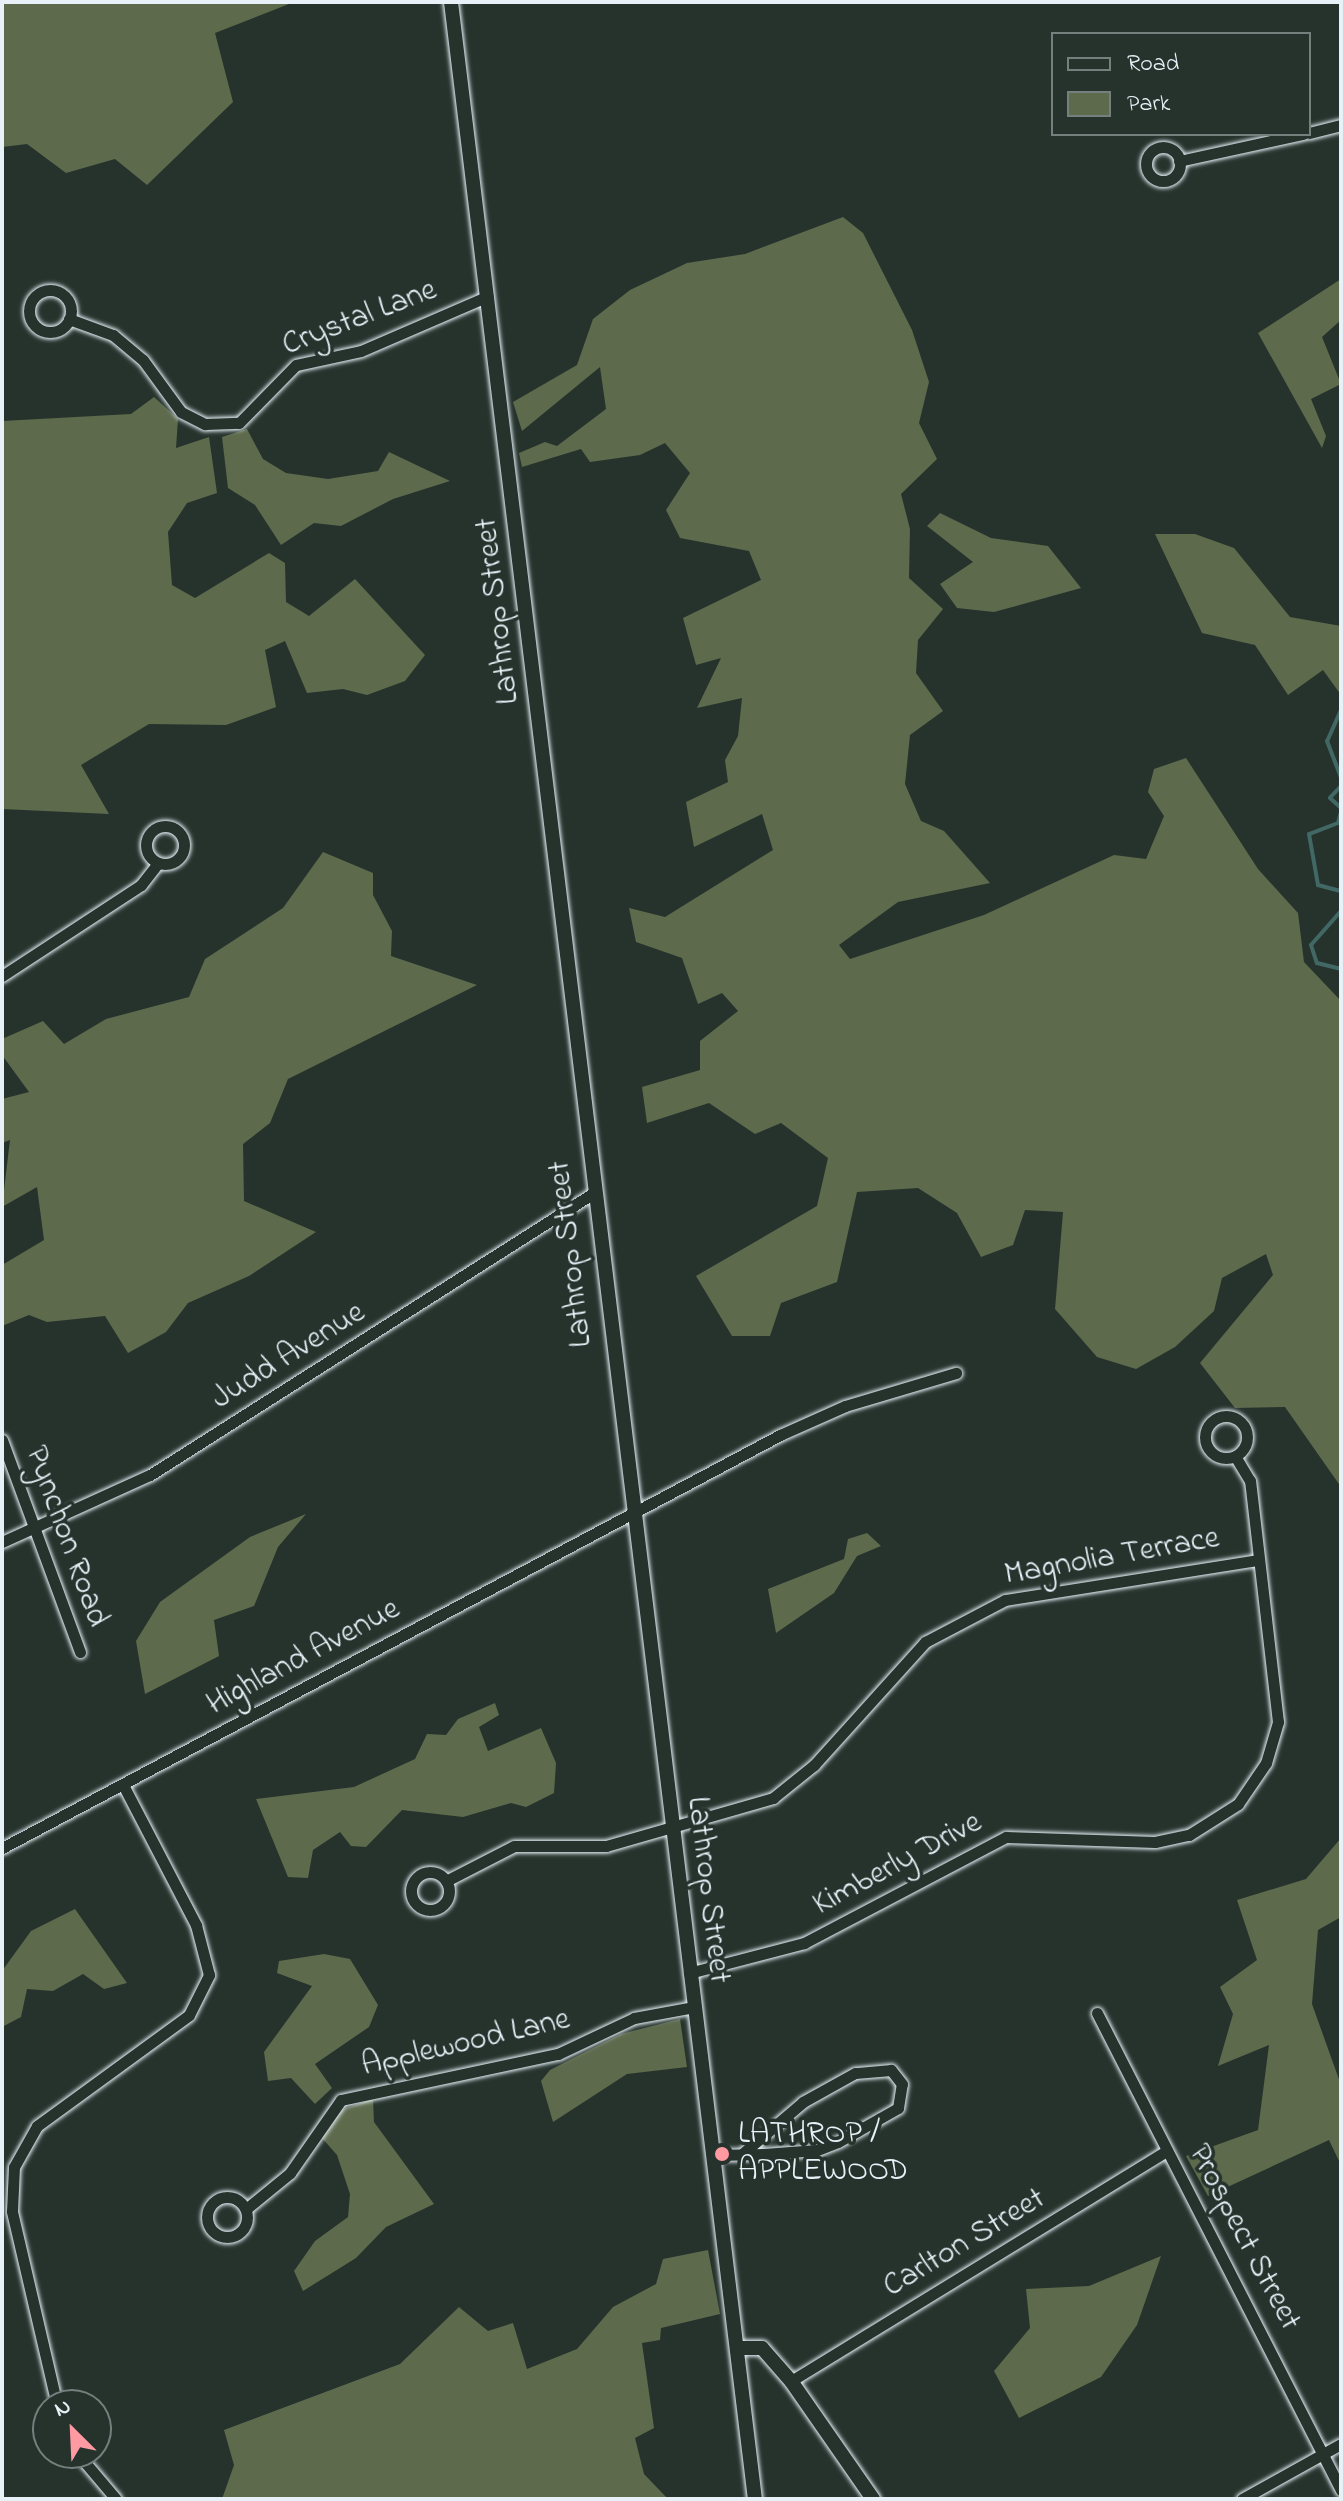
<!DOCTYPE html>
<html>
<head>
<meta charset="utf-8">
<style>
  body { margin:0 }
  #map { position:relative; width:1343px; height:2501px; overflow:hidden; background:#26332d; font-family:"Indie Flower",sans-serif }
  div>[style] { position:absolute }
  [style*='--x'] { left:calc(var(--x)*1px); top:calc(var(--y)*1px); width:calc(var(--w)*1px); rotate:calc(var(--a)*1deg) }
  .green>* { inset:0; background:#5d6a4c }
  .stream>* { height:4px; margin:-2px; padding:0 2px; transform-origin:2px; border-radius:2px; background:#426865 }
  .roads { filter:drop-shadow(0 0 2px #e8f1f8) drop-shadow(0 0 2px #e8f1f8) }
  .minor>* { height:11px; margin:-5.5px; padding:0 5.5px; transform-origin:5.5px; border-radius:5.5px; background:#26332d }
  .minor>.ring { margin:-5.5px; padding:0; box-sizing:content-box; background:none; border:11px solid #26332d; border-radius:50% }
  .tertiary>* { height:14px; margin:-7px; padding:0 7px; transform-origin:7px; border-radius:7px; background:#26332d }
  .dots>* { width:22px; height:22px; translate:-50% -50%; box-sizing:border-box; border:4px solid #26332d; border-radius:50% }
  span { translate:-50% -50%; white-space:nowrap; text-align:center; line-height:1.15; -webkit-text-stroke:7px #26332d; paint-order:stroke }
  .street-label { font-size:32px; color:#e8f1f8 }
  .poi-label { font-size:32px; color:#e8f1f8 }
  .left { translate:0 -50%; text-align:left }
  .frame { position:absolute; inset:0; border:4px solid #e8f1f8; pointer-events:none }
  .legend { position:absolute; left:1051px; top:32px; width:260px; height:104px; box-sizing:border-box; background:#26332d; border:2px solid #747f7e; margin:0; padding:10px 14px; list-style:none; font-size:24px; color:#e8f1f8 }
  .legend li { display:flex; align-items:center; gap:16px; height:40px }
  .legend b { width:40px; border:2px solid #747f7e }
  .north { position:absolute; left:32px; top:2389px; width:80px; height:80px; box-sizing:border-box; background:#26332d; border:2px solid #747f7e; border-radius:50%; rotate:336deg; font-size:22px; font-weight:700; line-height:32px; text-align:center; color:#e8f1f8 }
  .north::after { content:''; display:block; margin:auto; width:28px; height:36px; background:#ff9aa2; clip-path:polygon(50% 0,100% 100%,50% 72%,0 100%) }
</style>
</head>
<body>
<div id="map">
  <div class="green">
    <i style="clip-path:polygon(2px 2px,294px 2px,215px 33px,233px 102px,147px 185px,115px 159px,66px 173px,27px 144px,2px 147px)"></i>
    <i style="clip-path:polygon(843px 217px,863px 233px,912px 330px,929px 382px,919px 423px,937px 459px,901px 494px,910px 529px,909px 578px,943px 609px,918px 640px,916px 673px,943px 711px,910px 735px,905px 784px,921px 821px,944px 831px,990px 883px,898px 902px,839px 945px,850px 959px,984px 915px,1114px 855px,1146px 859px,1164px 816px,1148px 792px,1154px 769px,1186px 758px,1258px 869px,1298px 913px,1304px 962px,1341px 1001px,1341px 1487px,1285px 1407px,1235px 1408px,1200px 1363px,1273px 1275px,1266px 1254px,1222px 1278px,1214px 1311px,1175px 1347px,1136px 1369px,1097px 1357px,1055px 1309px,1063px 1212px,1025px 1210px,1013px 1245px,981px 1257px,957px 1213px,918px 1188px,857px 1192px,837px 1282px,781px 1303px,770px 1336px,732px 1336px,696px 1276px,817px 1206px,828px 1158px,781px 1123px,755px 1134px,709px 1103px,647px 1123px,642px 1087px,700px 1070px,700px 1041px,738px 1011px,722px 993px,698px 1004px,682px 958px,636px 942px,629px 908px,665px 917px,773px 850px,762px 814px,694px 847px,686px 802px,728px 782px,725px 760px,738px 736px,742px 698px,697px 708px,721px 658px,696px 665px,683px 618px,761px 580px,749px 551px,680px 538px,666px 510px,690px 473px,665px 443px,640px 455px,590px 462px,581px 449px,522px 467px,519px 453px,545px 442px,557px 446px,606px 409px,600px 367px,522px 431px,513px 402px,577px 365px,593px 319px,630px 290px,687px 263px,745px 254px)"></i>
    <i style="clip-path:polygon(1341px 279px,1341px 320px,1322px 337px,1341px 384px,1311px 399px,1326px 436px,1322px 448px,1258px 333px)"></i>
    <i style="clip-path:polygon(154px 397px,178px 419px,176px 448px,209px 437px,217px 493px,187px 503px,168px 532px,172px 585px,195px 598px,269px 553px,285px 563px,286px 602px,309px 616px,355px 579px,425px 655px,405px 681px,367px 695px,343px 689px,307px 693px,285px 641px,265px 650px,276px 707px,226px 725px,149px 724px,81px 765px,109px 814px,2px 809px,2px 421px,131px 414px)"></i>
    <i style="clip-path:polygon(247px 429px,263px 459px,286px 473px,328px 479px,378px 471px,389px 452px,450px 481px,393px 499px,341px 526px,314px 523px,281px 545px,255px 505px,228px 488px,222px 437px)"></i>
    <i style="clip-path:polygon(940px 513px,991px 538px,1048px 546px,1081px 588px,994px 612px,957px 608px,940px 584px,973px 562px,927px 526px)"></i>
    <i style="clip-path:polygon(1155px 534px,1195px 534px,1234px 548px,1290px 617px,1341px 626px,1341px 695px,1323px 670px,1288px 695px,1255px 645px,1202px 633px)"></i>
    <i style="clip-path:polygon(323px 852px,373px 873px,373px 895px,392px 931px,391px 956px,477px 985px,288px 1079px,270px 1123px,243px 1144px,244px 1201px,316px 1232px,249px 1276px,188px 1303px,166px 1332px,128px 1353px,105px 1316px,47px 1322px,29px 1315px,2px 1326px,2px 1265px,44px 1240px,37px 1187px,2px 1207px,10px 1140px,2px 1143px,2px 1099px,29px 1092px,2px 1055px,2px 1039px,43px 1021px,64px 1044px,106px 1019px,189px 997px,205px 959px,283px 908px)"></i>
    <i style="clip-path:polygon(306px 1514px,278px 1547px,254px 1606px,214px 1620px,219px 1656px,145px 1694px,136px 1641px,160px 1602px,250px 1537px)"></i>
    <i style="clip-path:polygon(867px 1533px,881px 1546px,857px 1556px,834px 1593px,776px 1633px,768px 1589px,844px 1559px,848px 1539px)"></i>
    <i style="clip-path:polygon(495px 1703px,499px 1715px,479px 1727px,488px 1751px,541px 1728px,556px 1763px,554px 1793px,526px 1807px,511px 1803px,463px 1817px,402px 1810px,366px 1847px,351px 1846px,340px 1832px,313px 1850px,308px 1878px,288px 1877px,256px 1799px,354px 1787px,415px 1759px,427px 1734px,446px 1735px,458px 1719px)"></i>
    <i style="clip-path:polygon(1341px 1838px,1341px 1917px,1318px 1930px,1312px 2004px,1341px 2085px,1341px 2165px,1329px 2140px,1208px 2196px,1186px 2156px,1258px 2130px,1269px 2045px,1218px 2066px,1233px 2014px,1220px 1987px,1257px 1960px,1237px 1900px,1306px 1879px)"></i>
    <i style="clip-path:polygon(75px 1909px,127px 1983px,104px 1989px,83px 1974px,53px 1991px,27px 1989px,21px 2017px,2px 2027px,2px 1971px,31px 1931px)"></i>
    <i style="clip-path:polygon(324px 1954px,350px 1959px,378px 2005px,369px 2027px,315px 2064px,332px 2088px,315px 2104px,291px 2078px,268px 2081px,264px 2052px,312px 1986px,277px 1973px,279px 1961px)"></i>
    <i style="clip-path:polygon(680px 2019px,687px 2067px,627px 2074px,553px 2122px,541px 2081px,550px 2070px,621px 2034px)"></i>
    <i style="clip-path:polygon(373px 2099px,374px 2122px,434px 2204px,386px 2227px,356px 2258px,303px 2291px,294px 2271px,315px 2241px,348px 2217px,350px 2194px,337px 2155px,322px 2138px,341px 2110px)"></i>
    <i style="clip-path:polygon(708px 2250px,720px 2314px,661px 2328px,660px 2340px,642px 2343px,654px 2428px,635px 2438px,644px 2474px,668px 2499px,222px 2499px,234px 2465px,224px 2430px,400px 2364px,459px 2307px,488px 2331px,513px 2323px,527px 2369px,577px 2349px,613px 2307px,656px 2284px,663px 2259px)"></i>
    <i style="clip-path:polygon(1161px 2256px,1137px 2325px,1101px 2377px,1019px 2418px,994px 2371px,1030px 2328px,1026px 2289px,1089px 2286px)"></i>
  </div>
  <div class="stream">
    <i style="--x:1341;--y:710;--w:34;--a:114"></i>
    <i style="--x:1327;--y:741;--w:40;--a:69"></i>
    <i style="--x:1341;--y:786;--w:16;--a:133"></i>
    <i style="--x:1330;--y:798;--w:15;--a:42"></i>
    <i style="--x:1341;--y:812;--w:11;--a:105"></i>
    <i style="--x:1338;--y:823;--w:31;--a:159"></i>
    <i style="--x:1309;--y:834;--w:52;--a:80"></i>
    <i style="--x:1318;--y:885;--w:24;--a:15"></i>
    <i style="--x:1341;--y:911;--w:45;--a:131.4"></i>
    <i style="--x:1311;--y:945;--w:19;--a:72"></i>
    <i style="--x:1317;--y:963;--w:25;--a:14"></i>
  </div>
  <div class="roads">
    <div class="minor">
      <i style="--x:1309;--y:133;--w:33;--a:-14"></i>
      <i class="ring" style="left:1146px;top:147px;width:23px;height:23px"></i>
      <i style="--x:1179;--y:161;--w:127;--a:-12.3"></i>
      <i class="ring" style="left:29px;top:290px;width:31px;height:31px"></i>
      <i style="--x:69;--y:319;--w:47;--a:20"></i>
      <i style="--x:113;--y:335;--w:39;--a:40"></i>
      <i style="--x:143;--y:360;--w:64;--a:53.8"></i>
      <i style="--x:181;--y:412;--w:27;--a:27"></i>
      <i style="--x:205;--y:424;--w:34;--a:-2"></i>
      <i style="--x:239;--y:423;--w:81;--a:-45.5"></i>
      <i style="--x:296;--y:365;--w:66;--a:-12.2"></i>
      <i style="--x:361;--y:351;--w:138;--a:-23.4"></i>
      <i class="ring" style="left:146px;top:826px;width:27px;height:27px"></i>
      <i style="--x:2;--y:976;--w:166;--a:-33.2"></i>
      <i style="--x:141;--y:885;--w:28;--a:-52"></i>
      <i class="ring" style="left:1205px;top:1416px;width:31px;height:31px"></i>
      <i style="--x:2;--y:1440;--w:226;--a:69.8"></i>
      <i style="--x:2;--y:1542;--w:162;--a:-24.4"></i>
      <i style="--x:150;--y:1475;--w:524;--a:-32.45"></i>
      <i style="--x:2;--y:1848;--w:881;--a:-27.96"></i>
      <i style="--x:780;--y:1435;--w:71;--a:-24"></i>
      <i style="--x:845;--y:1406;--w:116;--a:-16.6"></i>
      <i class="ring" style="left:411px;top:1872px;width:27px;height:27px"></i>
      <i style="--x:446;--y:1881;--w:76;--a:-27.2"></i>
      <i style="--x:514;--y:1846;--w:92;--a:0"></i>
      <i style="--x:606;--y:1846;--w:174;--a:-16"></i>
      <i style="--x:773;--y:1798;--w:53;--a:-38.8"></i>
      <i style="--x:814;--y:1765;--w:166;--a:-47.9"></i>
      <i style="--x:925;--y:1642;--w:90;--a:-27.7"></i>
      <i style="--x:1005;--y:1600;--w:256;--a:-9"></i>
      <i style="--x:689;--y:1973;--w:119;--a:-14.6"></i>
      <i style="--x:804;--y:1943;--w:228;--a:-27.7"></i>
      <i style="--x:1006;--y:1837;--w:149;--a:1.9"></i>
      <i style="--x:1155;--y:1842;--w:35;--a:-12"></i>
      <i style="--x:1189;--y:1835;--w:58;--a:-32.3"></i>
      <i style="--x:1238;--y:1804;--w:50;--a:-55.7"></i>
      <i style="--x:1266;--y:1763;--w:43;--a:-73.7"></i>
      <i style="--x:1278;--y:1722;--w:243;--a:-96.6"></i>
      <i style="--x:1250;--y:1481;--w:29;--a:-121"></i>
      <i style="--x:1097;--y:2013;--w:536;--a:62.91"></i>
      <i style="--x:714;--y:2155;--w:50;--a:-1.1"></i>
      <i style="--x:764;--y:2154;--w:53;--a:-4.3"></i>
      <i style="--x:817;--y:2150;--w:22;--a:-21"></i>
      <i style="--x:838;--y:2142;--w:69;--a:-29.5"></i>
      <i style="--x:898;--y:2108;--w:24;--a:-81"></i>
      <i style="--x:902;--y:2084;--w:18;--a:-128"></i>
      <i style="--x:891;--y:2070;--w:36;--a:175"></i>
      <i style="--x:855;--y:2073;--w:60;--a:150.9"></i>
      <i style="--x:803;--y:2102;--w:80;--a:139.6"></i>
      <i class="ring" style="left:207px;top:2197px;width:29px;height:29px"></i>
      <i style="--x:246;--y:2209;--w:57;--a:-39.3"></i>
      <i style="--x:290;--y:2173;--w:89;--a:-55.1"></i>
      <i style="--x:341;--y:2100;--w:222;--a:-12"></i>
      <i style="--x:558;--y:2054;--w:84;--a:-25.3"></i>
      <i style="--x:634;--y:2018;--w:61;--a:-10.4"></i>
      <i style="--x:791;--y:2381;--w:441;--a:-31.5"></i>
      <i style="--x:57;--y:2405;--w:199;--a:-103.1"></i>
      <i style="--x:12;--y:2211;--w:44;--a:-87.4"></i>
      <i style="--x:14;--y:2167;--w:47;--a:-60.7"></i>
      <i style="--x:37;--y:2126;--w:188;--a:-36.1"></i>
      <i style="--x:189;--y:2015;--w:45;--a:-63.4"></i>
      <i style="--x:209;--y:1975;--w:52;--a:-104.6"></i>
      <i style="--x:196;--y:1925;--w:158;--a:-117.5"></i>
      <i style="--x:77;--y:2453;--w:60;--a:49.7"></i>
      <i style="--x:1242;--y:2499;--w:113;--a:-29.1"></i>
    </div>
    <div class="tertiary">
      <i style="--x:451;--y:2;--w:2515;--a:83.06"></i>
      <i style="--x:740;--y:2348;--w:22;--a:0"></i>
      <i style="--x:762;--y:2348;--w:44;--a:48.7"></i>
      <i style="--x:791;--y:2381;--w:144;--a:55.2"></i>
    </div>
  </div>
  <div class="dots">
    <i style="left:722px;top:2154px;background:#ff9aa2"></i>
  </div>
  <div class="street-label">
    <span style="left:360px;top:319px;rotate:-21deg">Crystal Lane</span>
    <span style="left:499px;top:611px;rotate:-97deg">Lathrop Street</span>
    <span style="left:572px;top:1254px;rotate:-97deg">Lathrop Street</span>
    <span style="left:289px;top:1357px;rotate:-32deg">Judd Avenue</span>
    <span style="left:65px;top:1537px;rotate:70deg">Pynchon Road</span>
    <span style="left:1112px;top:1558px;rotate:-10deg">Magnolia Terrace</span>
    <span style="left:304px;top:1658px;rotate:-28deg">Highland Avenue</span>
    <span style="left:898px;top:1865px;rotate:-28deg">Kimberly Drive</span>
    <span style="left:707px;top:1890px;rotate:83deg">Lathrop Street</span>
    <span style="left:466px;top:2044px;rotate:-13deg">Applewood Lane</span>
    <span style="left:1243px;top:2238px;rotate:62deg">Prospect Street</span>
    <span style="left:965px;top:2244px;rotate:-31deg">Carlton Street</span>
  </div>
  <div class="poi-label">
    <span class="left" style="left:738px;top:2154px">LATHROP /<br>APPLEWOOD</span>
  </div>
  <div class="frame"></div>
  <ul class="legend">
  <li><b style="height:10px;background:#26332d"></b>Road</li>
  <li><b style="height:22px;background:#5d6a4c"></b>Park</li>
  </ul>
  <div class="north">N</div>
</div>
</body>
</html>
